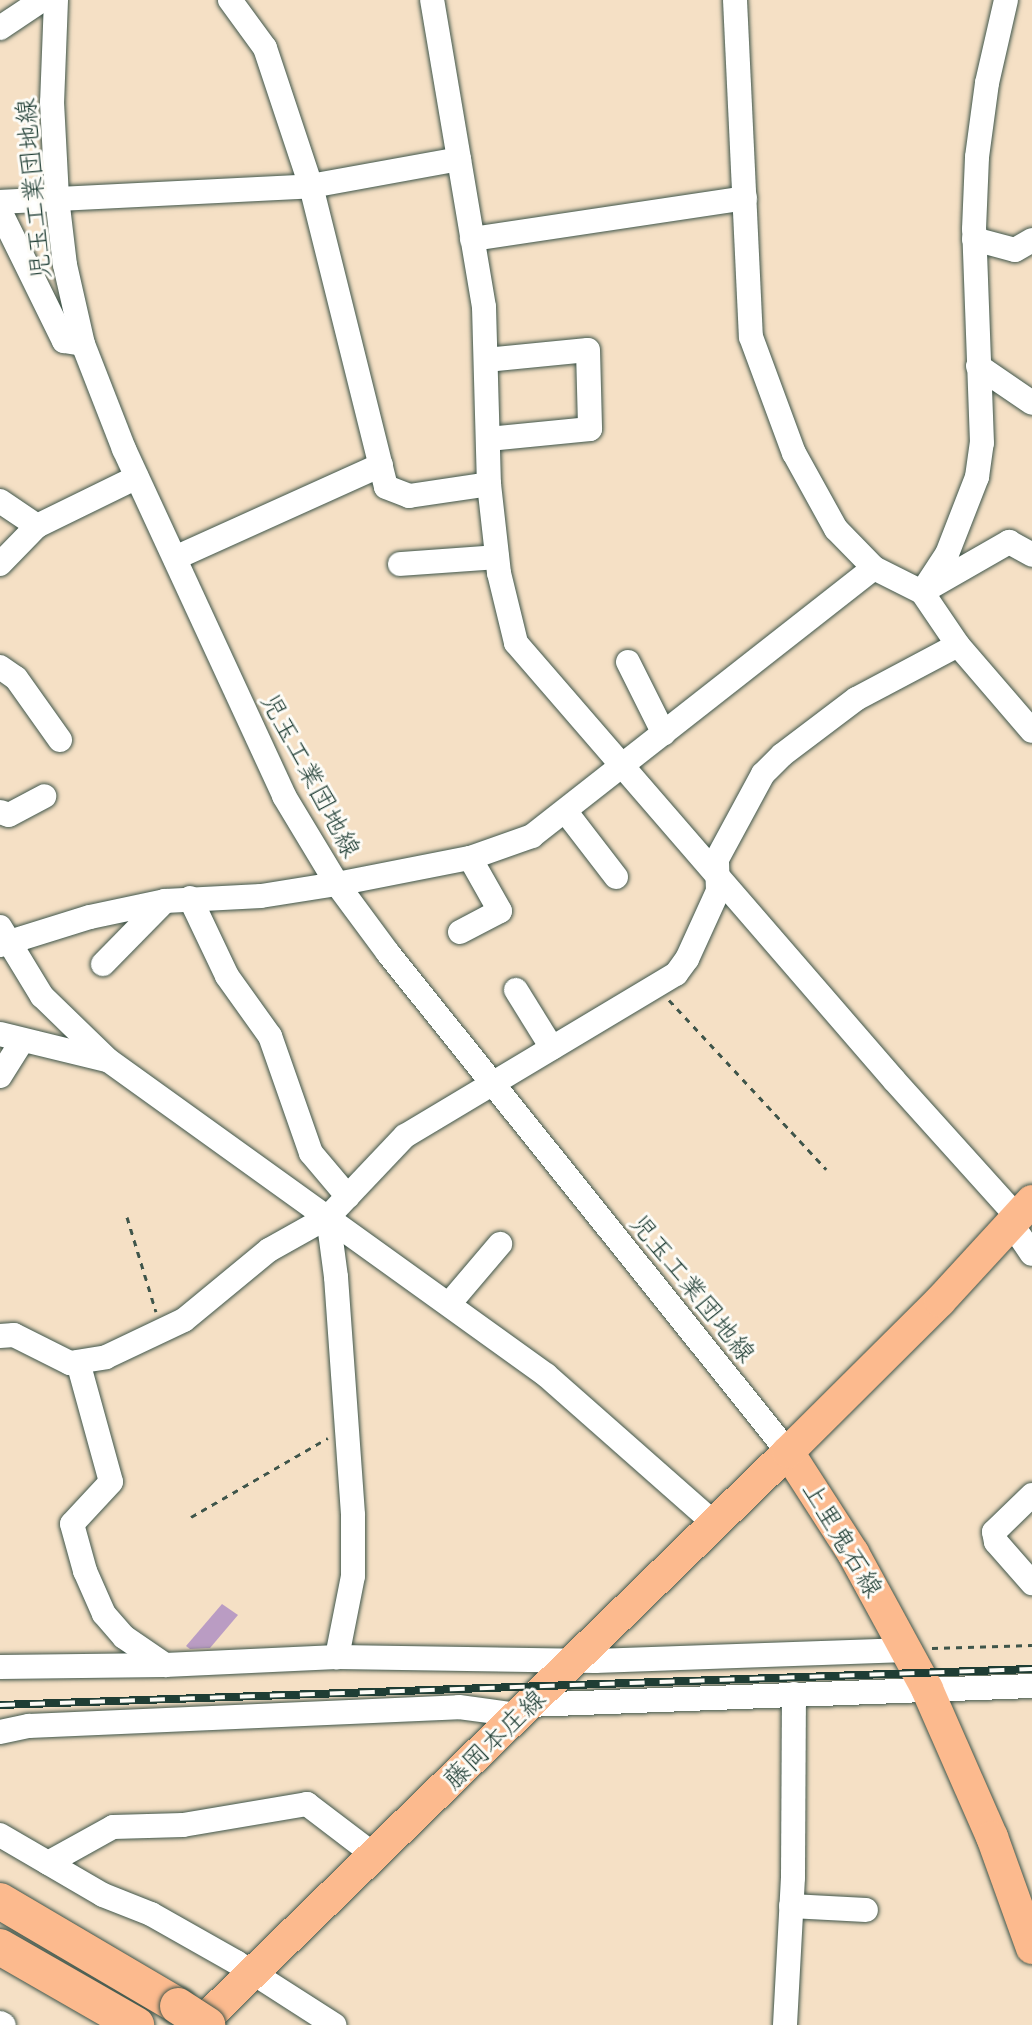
<!DOCTYPE html>
<html>
<head>
<meta charset="utf-8">
<style>
  body { margin:0 }
  #map { position:relative; width:1032px; height:2025px; overflow:hidden; background:#f5e0c5; font-family:"Patrick Hand","Klee One",sans-serif }
  div>[style] { position:absolute }
  [style*='--x'] { left:calc(var(--x)*1px); top:calc(var(--y)*1px); width:calc(var(--w)*1px); rotate:calc(var(--a)*1deg) }
  .building>* { inset:0; background:#ba9cc3 }
  .path>* { height:3px; margin-top:-1.5px; transform-origin:0; background:repeating-linear-gradient(90deg,#3f554a 0 6px,transparent 0 12px) }
  .roads { filter:drop-shadow(0 0 2px #3f554a) drop-shadow(0 0 2px #3f554a) }
  .minor>* { height:24px; margin:-12px; padding:0 12px; transform-origin:12px; border-radius:12px; background:#fff }
  .major>* { height:32px; margin:-16px; padding:0 16px; transform-origin:16px; border-radius:16px; background:#fcba8e }
  .highway>* { height:36px; margin:-18px; padding:0 18px; transform-origin:18px; border-radius:18px; background:#fcba8e }
  .rail>* { height:8px; margin-top:-4px; transform-origin:0; background:repeating-linear-gradient(90deg,#fdfcf7 0 15px,#1f3d34 0 30px); box-sizing:border-box; border-block:2px solid #1f3d34 }
  .bridges { filter:drop-shadow(0 0 2px #3f554a) drop-shadow(0 0 2px #3f554a) }
  .highway-bridge>* { height:36px; margin:-18px; padding:0 18px; transform-origin:18px; border-radius:18px; background:#fcba8e }
  span { translate:-50% -50%; white-space:nowrap; text-align:center; line-height:1.15; -webkit-text-stroke:6px #fdfcf7; paint-order:stroke }
  .street-label { font-size:26px; color:#1f3d34 }
</style>
</head>
<body>
<div id="map">
  <div class="building">
    <i style="clip-path:polygon(222px 1604px,238px 1615px,210px 1648px,190px 1649px,186px 1646px)"></i>
  </div>
  <div class="path">
    <i style="--x:669;--y:1000;--w:231;--a:47.1"></i>
    <i style="--x:127;--y:1217;--w:99;--a:73"></i>
    <i style="--x:191;--y:1517;--w:158;--a:-30"></i>
    <i style="--x:932;--y:1648;--w:100;--a:-1.7"></i>
  </div>
  <div class="roads">
    <div class="minor">
      <i style="--x:56;--y:0;--w:102;--a:92.2"></i>
      <i style="--x:52;--y:102;--w:96;--a:87"></i>
      <i style="--x:57;--y:198;--w:67;--a:83.2"></i>
      <i style="--x:65;--y:265;--w:81;--a:77.2"></i>
      <i style="--x:83;--y:344;--w:113;--a:68.7"></i>
      <i style="--x:124;--y:449;--w:382;--a:65.2"></i>
      <i style="--x:284;--y:796;--w:103;--a:58.9"></i>
      <i style="--x:337;--y:884;--w:86;--a:53.5"></i>
      <i style="--x:388;--y:953;--w:640;--a:51.28"></i>
      <i style="--x:230;--y:0;--w:59;--a:53.9"></i>
      <i style="--x:265;--y:48;--w:145;--a:71.6"></i>
      <i style="--x:311;--y:186;--w:310;--a:76"></i>
      <i style="--x:386;--y:487;--w:25;--a:21"></i>
      <i style="--x:409;--y:496;--w:81;--a:-8.5"></i>
      <i style="--x:735;--y:0;--w:337;--a:87.3"></i>
      <i style="--x:751;--y:337;--w:124;--a:69.7"></i>
      <i style="--x:794;--y:453;--w:87;--a:61.1"></i>
      <i style="--x:836;--y:529;--w:54;--a:45.7"></i>
      <i style="--x:874;--y:568;--w:54;--a:26.6"></i>
      <i style="--x:922;--y:592;--w:64;--a:55.8"></i>
      <i style="--x:958;--y:645;--w:113;--a:49.3"></i>
      <i style="--x:0;--y:28;--w:50;--a:-33.7"></i>
      <i style="--x:459;--y:159;--w:150;--a:80.4"></i>
      <i style="--x:484;--y:307;--w:177;--a:88.4"></i>
      <i style="--x:489;--y:484;--w:90;--a:83.6"></i>
      <i style="--x:499;--y:573;--w:72;--a:76.3"></i>
      <i style="--x:516;--y:643;--w:578;--a:49.14"></i>
      <i style="--x:894;--y:1080;--w:175;--a:48"></i>
      <i style="--x:1011;--y:1210;--w:13;--a:90"></i>
      <i style="--x:1011;--y:1223;--w:37;--a:56"></i>
      <i style="--x:0;--y:202;--w:311;--a:-2.9"></i>
      <i style="--x:311;--y:186;--w:150;--a:-10.3"></i>
      <i style="--x:459;--y:159;--w:161;--a:-99.6"></i>
      <i style="--x:0;--y:211;--w:145;--a:63.8"></i>
      <i style="--x:64;--y:341;--w:19;--a:9"></i>
      <i style="--x:472;--y:239;--w:276;--a:-8.5"></i>
      <i style="--x:974;--y:239;--w:42;--a:15"></i>
      <i style="--x:1015;--y:250;--w:20;--a:-30"></i>
      <i style="--x:486;--y:360;--w:102;--a:-5.6"></i>
      <i style="--x:588;--y:350;--w:79;--a:88.5"></i>
      <i style="--x:590;--y:429;--w:102;--a:174.4"></i>
      <i style="--x:978;--y:366;--w:65;--a:34.4"></i>
      <i style="--x:0;--y:501;--w:45;--a:34"></i>
      <i style="--x:175;--y:558;--w:226;--a:-24.3"></i>
      <i style="--x:0;--y:564;--w:53;--a:-45.8"></i>
      <i style="--x:37;--y:526;--w:111;--a:-26.1"></i>
      <i style="--x:400;--y:564;--w:97;--a:-4.1"></i>
      <i style="--x:927;--y:589;--w:95;--a:-29.8"></i>
      <i style="--x:1009;--y:542;--w:26;--a:29"></i>
      <i style="--x:922;--y:592;--w:45;--a:-56.7"></i>
      <i style="--x:947;--y:554;--w:83;--a:-68.7"></i>
      <i style="--x:977;--y:477;--w:34;--a:-82"></i>
      <i style="--x:982;--y:443;--w:214;--a:-92.1"></i>
      <i style="--x:974;--y:229;--w:72;--a:-87.6"></i>
      <i style="--x:977;--y:157;--w:75;--a:-82.3"></i>
      <i style="--x:987;--y:83;--w:85;--a:-77.1"></i>
      <i style="--x:628;--y:662;--w:80;--a:63.4"></i>
      <i style="--x:0;--y:667;--w:19;--a:35"></i>
      <i style="--x:16;--y:678;--w:76;--a:54.6"></i>
      <i style="--x:0;--y:812;--w:9;--a:18"></i>
      <i style="--x:9;--y:815;--w:40;--a:-28"></i>
      <i style="--x:566;--y:812;--w:82;--a:52.4"></i>
      <i style="--x:190;--y:898;--w:86;--a:64.6"></i>
      <i style="--x:227;--y:976;--w:74;--a:54.4"></i>
      <i style="--x:270;--y:1036;--w:124;--a:70.7"></i>
      <i style="--x:311;--y:1153;--w:57;--a:49.9"></i>
      <i style="--x:0;--y:927;--w:81;--a:58.7"></i>
      <i style="--x:42;--y:996;--w:92;--a:44.1"></i>
      <i style="--x:108;--y:1060;--w:540;--a:35.72"></i>
      <i style="--x:546;--y:1375;--w:225;--a:41.4"></i>
      <i style="--x:460;--y:932;--w:45;--a:-27.7"></i>
      <i style="--x:500;--y:911;--w:61;--a:-119.5"></i>
      <i style="--x:0;--y:945;--w:94;--a:-17.3"></i>
      <i style="--x:90;--y:917;--w:77;--a:-12"></i>
      <i style="--x:165;--y:901;--w:96;--a:-3"></i>
      <i style="--x:261;--y:896;--w:77;--a:-9"></i>
      <i style="--x:337;--y:884;--w:136;--a:-11.1"></i>
      <i style="--x:470;--y:858;--w:66;--a:-19.5"></i>
      <i style="--x:532;--y:836;--w:434;--a:-38.1"></i>
      <i style="--x:103;--y:964;--w:88;--a:-45.5"></i>
      <i style="--x:516;--y:990;--w:68;--a:58.2"></i>
      <i style="--x:0;--y:1034;--w:110;--a:13.7"></i>
      <i style="--x:0;--y:1076;--w:41;--a:-57.8"></i>
      <i style="--x:328;--y:1217;--w:61;--a:82.4"></i>
      <i style="--x:336;--y:1277;--w:239;--a:85.9"></i>
      <i style="--x:353;--y:1515;--w:61;--a:90"></i>
      <i style="--x:353;--y:1576;--w:83;--a:101.2"></i>
      <i style="--x:449;--y:1304;--w:79;--a:-49.6"></i>
      <i style="--x:0;--y:1336;--w:14;--a:-4"></i>
      <i style="--x:14;--y:1335;--w:63;--a:26.6"></i>
      <i style="--x:70;--y:1363;--w:36;--a:-9"></i>
      <i style="--x:106;--y:1357;--w:86;--a:-25.4"></i>
      <i style="--x:184;--y:1320;--w:110;--a:-39.5"></i>
      <i style="--x:269;--y:1250;--w:68;--a:-29.2"></i>
      <i style="--x:328;--y:1217;--w:112;--a:-46.5"></i>
      <i style="--x:405;--y:1136;--w:316;--a:-30.9"></i>
      <i style="--x:676;--y:974;--w:19;--a:-54"></i>
      <i style="--x:687;--y:959;--w:75;--a:-65.5"></i>
      <i style="--x:718;--y:891;--w:32;--a:-92"></i>
      <i style="--x:717;--y:859;--w:97;--a:-61.6"></i>
      <i style="--x:763;--y:774;--w:27;--a:-45"></i>
      <i style="--x:782;--y:755;--w:93;--a:-37.1"></i>
      <i style="--x:856;--y:699;--w:115;--a:-27.9"></i>
      <i style="--x:78;--y:1362;--w:124;--a:74.6"></i>
      <i style="--x:111;--y:1482;--w:57;--a:132.9"></i>
      <i style="--x:72;--y:1524;--w:49;--a:74.5"></i>
      <i style="--x:85;--y:1571;--w:47;--a:66.2"></i>
      <i style="--x:104;--y:1614;--w:30;--a:49"></i>
      <i style="--x:124;--y:1637;--w:50;--a:34.3"></i>
      <i style="--x:1032;--y:1495;--w:53;--a:135.8"></i>
      <i style="--x:994;--y:1532;--w:10;--a:79"></i>
      <i style="--x:996;--y:1542;--w:55;--a:48.7"></i>
      <i style="--x:0;--y:1667;--w:165;--a:-0.7"></i>
      <i style="--x:165;--y:1665;--w:172;--a:-2.7"></i>
      <i style="--x:337;--y:1657;--w:258;--a:0.9"></i>
      <i style="--x:595;--y:1661;--w:312;--a:-2"></i>
      <i style="--x:528;--y:1705;--w:504;--a:-2.16"></i>
      <i style="--x:0;--y:1732;--w:30;--a:-12"></i>
      <i style="--x:29;--y:1726;--w:430;--a:-2.5"></i>
      <i style="--x:459;--y:1707;--w:60;--a:7.7"></i>
      <i style="--x:0;--y:1835;--w:119;--a:30.2"></i>
      <i style="--x:103;--y:1895;--w:52;--a:21.6"></i>
      <i style="--x:151;--y:1914;--w:98;--a:29.5"></i>
      <i style="--x:236;--y:1962;--w:117;--a:32.7"></i>
      <i style="--x:48;--y:1863;--w:74;--a:-29"></i>
      <i style="--x:113;--y:1827;--w:70;--a:-1.6"></i>
      <i style="--x:183;--y:1825;--w:126;--a:-9.6"></i>
      <i style="--x:307;--y:1804;--w:84;--a:37.3"></i>
      <i style="--x:791;--y:1906;--w:75;--a:3.1"></i>
      <i style="--x:0;--y:2023;--w:4;--a:27"></i>
      <i style="--x:785;--y:2025;--w:148;--a:-86.9"></i>
      <i style="--x:793;--y:1877;--w:183;--a:-89.7"></i>
    </div>
    <div class="major">
      <i style="--x:788;--y:1452;--w:120;--a:57.2"></i>
      <i style="--x:853;--y:1553;--w:155;--a:61.4"></i>
      <i style="--x:927;--y:1689;--w:162;--a:66.3"></i>
      <i style="--x:992;--y:1837;--w:118;--a:70.2"></i>
      <i style="--x:199;--y:2025;--w:822;--a:-44.21"></i>
      <i style="--x:788;--y:1452;--w:214;--a:-44.8"></i>
      <i style="--x:940;--y:1301;--w:136;--a:-47.4"></i>
    </div>
    <div class="highway">
      <i style="--x:0;--y:1901;--w:207;--a:30.5"></i>
      <i style="--x:0;--y:1947;--w:157;--a:29.8"></i>
    </div>
  </div>
  <div class="rail">
    <i style="--x:0;--y:1705;--w:1033;--a:-2"></i>
  </div>
  <div class="bridges">
    <div class="highway-bridge">
      <i style="--x:178;--y:2006;--w:35;--a:33"></i>
    </div>
  </div>
  <div class="street-label">
    <span style="left:33px;top:189px;rotate:-95deg">児玉工業団地線</span>
    <span style="left:311px;top:775px;rotate:62deg">児玉工業団地線</span>
    <span style="left:693px;top:1288px;rotate:51deg">児玉工業団地線</span>
    <span style="left:843px;top:1539px;rotate:59deg">上里鬼石線</span>
    <span style="left:494px;top:1739px;rotate:-44deg">藤岡本庄線</span>
  </div>
</div>
</body>
</html>
